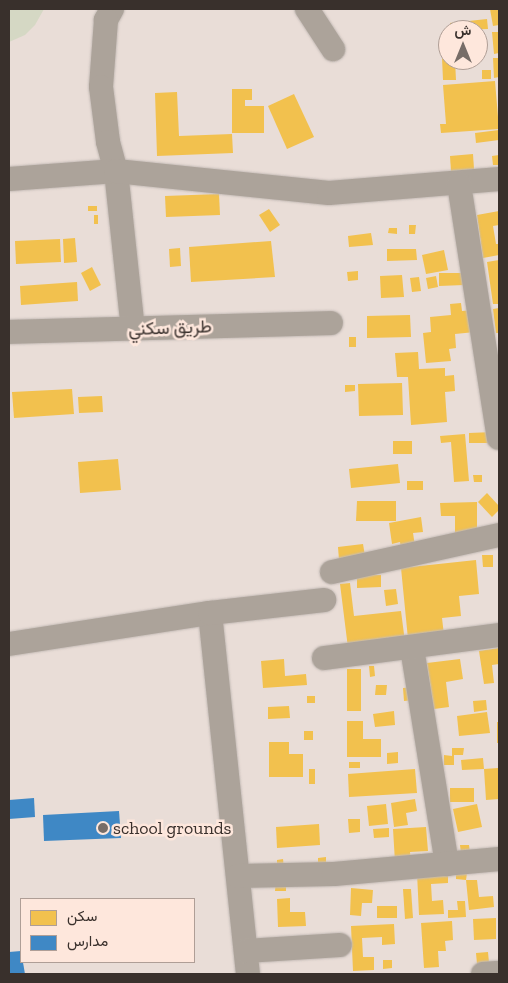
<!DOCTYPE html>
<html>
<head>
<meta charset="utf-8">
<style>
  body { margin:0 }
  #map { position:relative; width:508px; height:983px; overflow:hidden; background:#e9ddd7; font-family:"Zilla Slab",Vazirmatn,serif }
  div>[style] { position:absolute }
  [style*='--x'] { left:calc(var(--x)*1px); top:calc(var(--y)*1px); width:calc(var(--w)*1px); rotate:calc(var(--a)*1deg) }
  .green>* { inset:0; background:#d5d8c4 }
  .homes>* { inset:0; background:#f2c14e }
  .schools>* { inset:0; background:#3f88c5 }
  .roads { filter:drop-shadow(0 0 1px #c4bbb6) drop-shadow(0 0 1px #c4bbb6) }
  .minor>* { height:24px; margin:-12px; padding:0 12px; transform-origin:12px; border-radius:12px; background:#aca39a }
  .dots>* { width:14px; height:14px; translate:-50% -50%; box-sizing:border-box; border:2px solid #fee7dc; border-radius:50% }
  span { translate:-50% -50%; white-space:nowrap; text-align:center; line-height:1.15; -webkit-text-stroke:5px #fee7dc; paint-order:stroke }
  .street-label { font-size:18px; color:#39302c }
  .poi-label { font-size:18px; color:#39302c }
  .left { translate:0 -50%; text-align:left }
  .frame { position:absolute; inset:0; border:10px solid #39302c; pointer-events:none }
  .legend { position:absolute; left:20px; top:898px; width:175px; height:65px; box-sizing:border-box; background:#fee7dc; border:1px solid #af9e96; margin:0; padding:6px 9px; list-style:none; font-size:15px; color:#39302c }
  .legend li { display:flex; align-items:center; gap:10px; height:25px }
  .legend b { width:25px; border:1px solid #af9e96 }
  .north { position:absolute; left:438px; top:20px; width:50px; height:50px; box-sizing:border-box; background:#fee7dc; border:1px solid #af9e96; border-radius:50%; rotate:0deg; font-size:14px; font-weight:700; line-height:20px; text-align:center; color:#39302c }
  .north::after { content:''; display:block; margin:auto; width:18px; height:22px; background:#776d68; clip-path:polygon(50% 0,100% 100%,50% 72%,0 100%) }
</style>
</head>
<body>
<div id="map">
  <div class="green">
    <i style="clip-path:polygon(9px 9px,44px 9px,35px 25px,25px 35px,9px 42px)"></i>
  </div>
  <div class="homes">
    <i style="clip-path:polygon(490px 9px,499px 9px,499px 25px,493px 26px)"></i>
    <i style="clip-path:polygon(487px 19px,488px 29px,451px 30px,450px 23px)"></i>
    <i style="clip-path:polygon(492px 32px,499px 32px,499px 53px,494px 54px)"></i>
    <i style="clip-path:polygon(448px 57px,448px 60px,455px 60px,456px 80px,443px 80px,442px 58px)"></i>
    <i style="clip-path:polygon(493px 58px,499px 58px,499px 77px,494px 78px)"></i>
    <i style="clip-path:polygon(482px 70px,491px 70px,491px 79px,482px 79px)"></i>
    <i style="clip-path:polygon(495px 81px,499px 129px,441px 133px,440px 124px,446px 124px,443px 85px)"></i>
    <i style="clip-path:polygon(232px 89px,252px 89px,252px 100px,245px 100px,245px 106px,264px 106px,264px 133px,232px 133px)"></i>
    <i style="clip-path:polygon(177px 92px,179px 136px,232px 134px,233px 153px,157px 156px,155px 93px)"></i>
    <i style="clip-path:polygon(294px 94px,314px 137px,287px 149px,268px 106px)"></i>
    <i style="clip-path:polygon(499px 130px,499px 140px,476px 143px,475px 133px)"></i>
    <i style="clip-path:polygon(473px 154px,474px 169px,451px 171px,450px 156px)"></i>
    <i style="clip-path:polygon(499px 155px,499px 165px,493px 165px,492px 156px)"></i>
    <i style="clip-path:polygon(219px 194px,220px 215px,166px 217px,165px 196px)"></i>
    <i style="clip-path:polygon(88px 206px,97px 206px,97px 211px,88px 211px)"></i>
    <i style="clip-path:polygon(269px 209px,280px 225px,270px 232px,259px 215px)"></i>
    <i style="clip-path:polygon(499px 211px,499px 225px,493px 226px,496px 244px,499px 244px,499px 255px,483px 258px,477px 215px)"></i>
    <i style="clip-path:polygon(94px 215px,98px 215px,98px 224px,94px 224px)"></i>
    <i style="clip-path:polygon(409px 225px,416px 225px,415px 234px,409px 234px)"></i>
    <i style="clip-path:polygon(389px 228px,397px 228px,397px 234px,388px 233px)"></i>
    <i style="clip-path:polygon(371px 233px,373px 245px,349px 247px,348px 236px)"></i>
    <i style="clip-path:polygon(75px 238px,77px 262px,64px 263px,63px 239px)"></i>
    <i style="clip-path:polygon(60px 239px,61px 262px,16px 264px,15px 241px)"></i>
    <i style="clip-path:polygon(271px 241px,275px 277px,191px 282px,189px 247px)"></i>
    <i style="clip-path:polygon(180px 248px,181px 266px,170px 267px,169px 249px)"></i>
    <i style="clip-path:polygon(387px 249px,416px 249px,417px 260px,387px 261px)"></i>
    <i style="clip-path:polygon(444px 250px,448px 270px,426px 274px,422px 255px)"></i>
    <i style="clip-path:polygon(499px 260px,499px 304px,493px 304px,487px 262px)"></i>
    <i style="clip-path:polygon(92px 267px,101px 285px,90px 291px,81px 273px)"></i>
    <i style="clip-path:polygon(358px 271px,358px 280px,348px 281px,347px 272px)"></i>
    <i style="clip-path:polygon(439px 273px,464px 273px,464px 285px,439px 286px)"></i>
    <i style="clip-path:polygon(402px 275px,404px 297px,381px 298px,380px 276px)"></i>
    <i style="clip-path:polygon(436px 276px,438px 287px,428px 289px,426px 278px)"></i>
    <i style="clip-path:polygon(419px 277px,421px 291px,412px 292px,410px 278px)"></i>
    <i style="clip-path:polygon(77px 282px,78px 301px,21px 305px,20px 286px)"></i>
    <i style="clip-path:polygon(461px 303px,462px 311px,473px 310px,475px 332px,455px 334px,456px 348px,449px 349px,451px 361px,426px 363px,423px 333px,431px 332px,430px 317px,451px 315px,450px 304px)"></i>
    <i style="clip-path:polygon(499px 308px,499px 333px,496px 333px,493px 309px)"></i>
    <i style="clip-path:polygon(410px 315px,411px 337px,367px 338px,367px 316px)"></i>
    <i style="clip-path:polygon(349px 337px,356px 337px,356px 347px,349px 347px)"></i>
    <i style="clip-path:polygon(418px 352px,419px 369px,445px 368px,445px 376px,454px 375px,455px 391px,445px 392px,447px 422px,411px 425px,408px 377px,397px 377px,395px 353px)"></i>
    <i style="clip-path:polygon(402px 383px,403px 415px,359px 416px,358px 384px)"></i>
    <i style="clip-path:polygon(345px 385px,355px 385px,355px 391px,345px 392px)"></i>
    <i style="clip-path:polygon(72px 389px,74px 414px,14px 418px,12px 392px)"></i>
    <i style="clip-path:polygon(102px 396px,103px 412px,79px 413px,78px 397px)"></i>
    <i style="clip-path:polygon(493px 432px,493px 443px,469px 443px,469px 433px)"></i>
    <i style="clip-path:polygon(465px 434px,469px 481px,454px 482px,451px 442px,441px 443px,440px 436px)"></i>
    <i style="clip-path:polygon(393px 441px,412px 441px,412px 454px,393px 454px)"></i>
    <i style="clip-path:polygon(118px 459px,121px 490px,80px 493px,78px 462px)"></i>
    <i style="clip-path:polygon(398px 464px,400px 483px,351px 488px,349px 469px)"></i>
    <i style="clip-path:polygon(473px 475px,482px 475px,482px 482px,474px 482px)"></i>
    <i style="clip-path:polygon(407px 481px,423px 481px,423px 490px,407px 490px)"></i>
    <i style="clip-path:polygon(487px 493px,499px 506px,499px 510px,492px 517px,478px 502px)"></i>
    <i style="clip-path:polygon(357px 501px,396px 501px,396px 521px,356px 521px)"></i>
    <i style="clip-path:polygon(477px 502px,477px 532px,455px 533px,455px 516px,441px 516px,440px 503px)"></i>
    <i style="clip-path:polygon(421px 517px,423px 532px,413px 533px,415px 546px,401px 549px,400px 542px,392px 544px,389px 523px)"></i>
    <i style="clip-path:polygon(363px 544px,365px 556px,339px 560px,338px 547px)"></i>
    <i style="clip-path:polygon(482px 555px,493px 555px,493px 567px,483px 567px)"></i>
    <i style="clip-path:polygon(476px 560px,479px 594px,459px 596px,461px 616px,442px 618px,444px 635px,408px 639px,401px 568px)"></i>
    <i style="clip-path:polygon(357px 575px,381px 575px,381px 587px,357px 588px)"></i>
    <i style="clip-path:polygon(350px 583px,354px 616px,401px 611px,405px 642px,348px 648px,340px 584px)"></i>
    <i style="clip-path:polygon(396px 589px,398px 604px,386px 606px,384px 590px)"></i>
    <i style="clip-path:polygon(499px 648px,499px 664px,492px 665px,494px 683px,484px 684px,479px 651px)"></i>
    <i style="clip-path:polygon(284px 659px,285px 676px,306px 674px,307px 685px,263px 688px,261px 661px)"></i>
    <i style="clip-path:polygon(460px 659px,463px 679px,446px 682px,449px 707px,434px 709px,427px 663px)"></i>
    <i style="clip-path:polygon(369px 666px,374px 666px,375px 676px,370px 677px)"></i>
    <i style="clip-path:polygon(347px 669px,361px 669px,361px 711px,347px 711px)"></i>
    <i style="clip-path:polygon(376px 685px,387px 685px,386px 695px,375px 695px)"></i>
    <i style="clip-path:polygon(414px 687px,415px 700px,404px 701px,403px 688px)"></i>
    <i style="clip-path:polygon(307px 696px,315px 696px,315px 703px,307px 703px)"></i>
    <i style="clip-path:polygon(486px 700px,487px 710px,474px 712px,473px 701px)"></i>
    <i style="clip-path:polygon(289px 706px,290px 718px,268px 719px,268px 707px)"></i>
    <i style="clip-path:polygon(394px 711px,395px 725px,375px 727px,373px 714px)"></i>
    <i style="clip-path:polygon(487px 712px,490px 733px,459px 736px,457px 716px)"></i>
    <i style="clip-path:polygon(347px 721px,363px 721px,363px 739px,381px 739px,381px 757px,347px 757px)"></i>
    <i style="clip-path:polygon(497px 722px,499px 722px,499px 743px,497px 743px)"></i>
    <i style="clip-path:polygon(304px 731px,313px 731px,313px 740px,304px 740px)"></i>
    <i style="clip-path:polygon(269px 742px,289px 742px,289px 754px,303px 754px,303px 777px,269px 777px)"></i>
    <i style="clip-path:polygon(452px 748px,464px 748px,463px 755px,454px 755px,454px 765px,444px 765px,444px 755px,452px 756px)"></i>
    <i style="clip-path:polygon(398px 752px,398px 763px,387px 764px,387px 753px)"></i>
    <i style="clip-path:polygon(483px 758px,484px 769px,462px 770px,461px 760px)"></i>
    <i style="clip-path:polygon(349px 762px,360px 762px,360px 768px,349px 768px)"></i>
    <i style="clip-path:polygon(498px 768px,499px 799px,486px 800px,484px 769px)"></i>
    <i style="clip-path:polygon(309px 769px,315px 769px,315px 784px,309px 784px)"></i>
    <i style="clip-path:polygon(415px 769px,417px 793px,349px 797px,348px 774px)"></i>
    <i style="clip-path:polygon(450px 788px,474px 788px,474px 802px,450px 802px)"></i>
    <i style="clip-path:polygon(415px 799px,417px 811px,406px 813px,408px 825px,394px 827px,391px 803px)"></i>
    <i style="clip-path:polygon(386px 804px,388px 824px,369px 826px,367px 806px)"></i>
    <i style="clip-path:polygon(477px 804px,482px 827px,458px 832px,453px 809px)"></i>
    <i style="clip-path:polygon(348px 819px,360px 819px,360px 832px,349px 833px)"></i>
    <i style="clip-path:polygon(319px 824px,320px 845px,277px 848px,276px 827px)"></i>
    <i style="clip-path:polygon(426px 827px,428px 851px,410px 852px,411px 860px,395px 862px,393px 829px)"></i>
    <i style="clip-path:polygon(389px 828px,389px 837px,374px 838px,373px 829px)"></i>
    <i style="clip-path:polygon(460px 845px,469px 845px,470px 853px,461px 853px)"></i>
    <i style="clip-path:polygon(326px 857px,326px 863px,318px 864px,318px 858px)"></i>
    <i style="clip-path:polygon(283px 859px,284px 868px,277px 868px,277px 860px)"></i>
    <i style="clip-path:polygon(448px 872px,448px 883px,431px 884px,432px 901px,443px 900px,444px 914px,419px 915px,417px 873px)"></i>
    <i style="clip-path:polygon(456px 873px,467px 873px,466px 880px,456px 879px)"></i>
    <i style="clip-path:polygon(276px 879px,286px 879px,286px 891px,275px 891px)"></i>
    <i style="clip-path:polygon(466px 880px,477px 880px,479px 897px,493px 896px,494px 907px,469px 910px)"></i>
    <i style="clip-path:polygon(351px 888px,373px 890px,372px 903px,362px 903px,361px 916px,350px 915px)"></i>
    <i style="clip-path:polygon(403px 889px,411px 889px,413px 918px,405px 919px)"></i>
    <i style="clip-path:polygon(290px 898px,290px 912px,305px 912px,306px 926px,278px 927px,277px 899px)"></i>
    <i style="clip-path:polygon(457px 901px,465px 901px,466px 917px,448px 918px,448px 910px,458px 910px)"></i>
    <i style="clip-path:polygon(377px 906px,397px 906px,397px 918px,377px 918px)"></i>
    <i style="clip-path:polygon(496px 918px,496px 939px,474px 940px,473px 919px)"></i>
    <i style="clip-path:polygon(452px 921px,453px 940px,445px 941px,446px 951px,438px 951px,439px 967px,424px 968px,421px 923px)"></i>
    <i style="clip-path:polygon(394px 924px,395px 944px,382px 945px,382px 937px,362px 938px,363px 957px,374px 957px,374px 970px,353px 971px,351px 926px)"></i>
    <i style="clip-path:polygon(488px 952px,489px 963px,477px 964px,476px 953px)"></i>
    <i style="clip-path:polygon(383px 960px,392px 960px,392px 968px,383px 969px)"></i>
  </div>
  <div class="schools">
    <i style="clip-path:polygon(34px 798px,35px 817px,9px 819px,9px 800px)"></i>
    <i style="clip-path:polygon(119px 811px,121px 838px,44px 841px,43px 815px)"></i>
    <i style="clip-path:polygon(21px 951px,25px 974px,9px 974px,9px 952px)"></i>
  </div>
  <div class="roads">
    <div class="minor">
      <i style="--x:112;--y:9;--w:13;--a:119"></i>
      <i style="--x:106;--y:20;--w:67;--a:94.3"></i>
      <i style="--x:101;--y:87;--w:55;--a:82.7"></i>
      <i style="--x:108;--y:142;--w:30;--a:75"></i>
      <i style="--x:116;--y:171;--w:159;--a:83.9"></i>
      <i style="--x:307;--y:9;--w:48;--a:57"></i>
      <i style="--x:9;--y:179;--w:107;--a:-4.3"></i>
      <i style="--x:116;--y:171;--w:214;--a:5.9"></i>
      <i style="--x:329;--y:193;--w:171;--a:-4.7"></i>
      <i style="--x:459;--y:184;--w:257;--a:81.1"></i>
      <i style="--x:9;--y:332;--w:322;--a:-1.6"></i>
      <i style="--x:332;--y:572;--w:171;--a:-12.5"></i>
      <i style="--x:210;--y:613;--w:363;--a:84"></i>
      <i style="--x:9;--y:644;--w:203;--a:-8.8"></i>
      <i style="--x:210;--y:613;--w:115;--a:-6.5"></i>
      <i style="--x:412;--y:648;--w:219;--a:80.8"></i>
      <i style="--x:324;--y:658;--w:177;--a:-7.5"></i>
      <i style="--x:238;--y:876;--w:96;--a:-1.2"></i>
      <i style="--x:334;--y:874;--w:166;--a:-5.2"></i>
      <i style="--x:246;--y:951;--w:94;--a:-3.7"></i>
      <i style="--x:483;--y:974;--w:16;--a:-4"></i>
    </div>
  </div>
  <div class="dots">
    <i style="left:103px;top:828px;background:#776d68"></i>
  </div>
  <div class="street-label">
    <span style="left:170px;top:328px;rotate:-2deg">طريق سكني</span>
  </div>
  <div class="poi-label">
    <span class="left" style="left:113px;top:828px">school grounds</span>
  </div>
  <div class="frame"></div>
  <ul class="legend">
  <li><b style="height:14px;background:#f2c14e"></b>سكن</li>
  <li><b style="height:14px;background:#3f88c5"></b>مدارس</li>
  </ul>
  <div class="north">ش</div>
</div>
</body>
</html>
